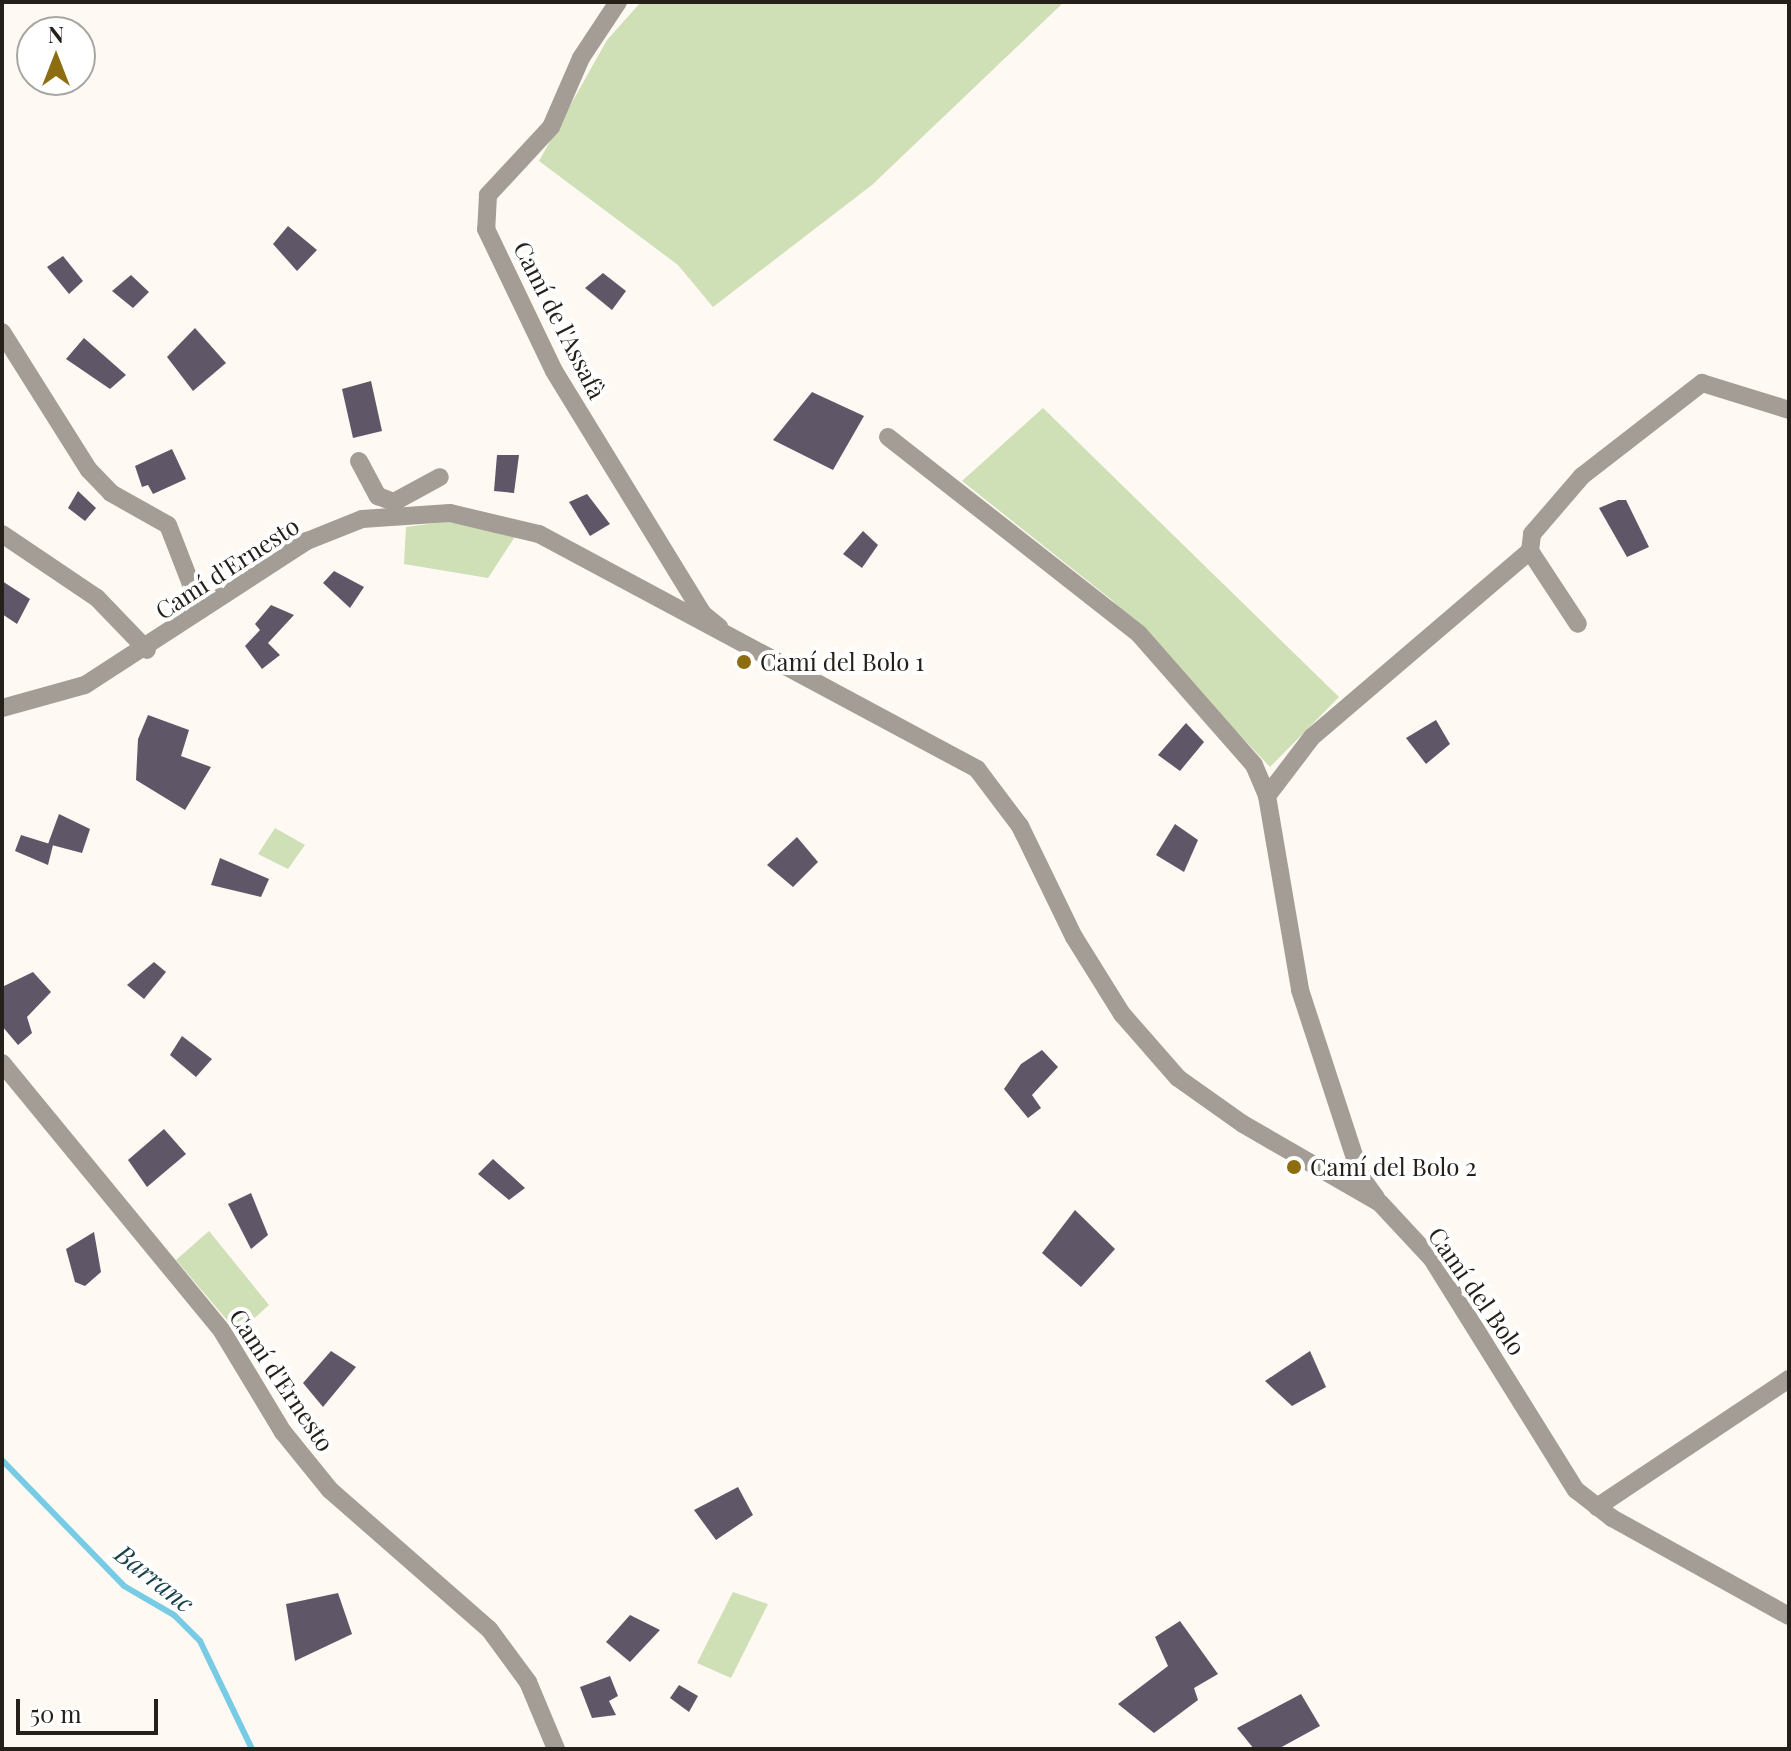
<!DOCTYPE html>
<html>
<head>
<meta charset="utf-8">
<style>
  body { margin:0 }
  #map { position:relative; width:1791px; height:1751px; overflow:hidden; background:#fef9f2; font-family:"Playfair Display",serif }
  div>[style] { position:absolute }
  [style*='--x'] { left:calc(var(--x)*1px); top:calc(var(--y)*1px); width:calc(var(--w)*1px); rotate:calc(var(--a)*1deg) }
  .green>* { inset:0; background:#cfdfb6 }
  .stream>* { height:6px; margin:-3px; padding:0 3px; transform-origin:3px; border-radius:3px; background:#78cbe5 }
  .building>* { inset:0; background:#5f5767 }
  .street>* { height:18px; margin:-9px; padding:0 9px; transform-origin:9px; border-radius:9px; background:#a39d96 }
  .dots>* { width:22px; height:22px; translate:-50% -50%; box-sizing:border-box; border:4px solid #fff; border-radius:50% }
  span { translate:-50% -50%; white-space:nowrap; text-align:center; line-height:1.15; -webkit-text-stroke:8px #fff; paint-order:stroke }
  .street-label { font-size:24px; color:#25211a }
  .poi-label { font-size:24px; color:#25211a }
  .left { translate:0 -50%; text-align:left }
  .water-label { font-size:26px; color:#1a404c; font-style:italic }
  .frame { position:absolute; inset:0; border:4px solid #25211a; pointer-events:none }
  .north { position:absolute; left:16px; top:16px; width:80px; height:80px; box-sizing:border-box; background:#fff; border:2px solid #a8a6a3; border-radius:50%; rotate:0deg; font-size:22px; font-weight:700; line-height:32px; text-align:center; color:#25211a }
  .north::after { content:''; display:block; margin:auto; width:28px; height:36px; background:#8c6d0f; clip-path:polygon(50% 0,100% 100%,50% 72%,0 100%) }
  .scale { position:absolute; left:16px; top:1699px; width:142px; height:36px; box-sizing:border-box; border:4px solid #25211a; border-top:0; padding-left:10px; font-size:24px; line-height:28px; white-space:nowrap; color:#25211a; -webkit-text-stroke:6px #fff; paint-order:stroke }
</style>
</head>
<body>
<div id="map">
  <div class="green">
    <i style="clip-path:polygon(641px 2px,1064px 2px,872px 185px,713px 307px,678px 265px,539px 161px,607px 40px)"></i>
    <i style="clip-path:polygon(1043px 408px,1339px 697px,1270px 767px,1113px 601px,962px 481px)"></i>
    <i style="clip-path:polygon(444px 522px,478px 523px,518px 532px,488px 578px,404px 564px,406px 527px)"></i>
    <i style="clip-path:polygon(275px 828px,305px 845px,288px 869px,258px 854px)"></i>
    <i style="clip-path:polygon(209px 1231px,269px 1305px,238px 1333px,176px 1260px)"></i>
    <i style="clip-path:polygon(733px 1592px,768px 1604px,731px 1678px,697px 1663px)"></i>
  </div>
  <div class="stream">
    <i style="--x:2;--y:1460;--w:175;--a:45.9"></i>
    <i style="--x:124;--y:1586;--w:58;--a:30.1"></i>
    <i style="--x:174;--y:1615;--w:37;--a:45"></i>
    <i style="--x:200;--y:1641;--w:120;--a:64.3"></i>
  </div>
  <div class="building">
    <i style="clip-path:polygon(288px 226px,317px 250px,297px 271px,273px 244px)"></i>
    <i style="clip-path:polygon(63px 256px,83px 281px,69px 294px,47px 267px)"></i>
    <i style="clip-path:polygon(603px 273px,626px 291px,612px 310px,585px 288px)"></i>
    <i style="clip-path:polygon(131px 275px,149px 292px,133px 308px,112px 291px)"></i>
    <i style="clip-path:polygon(195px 328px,226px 363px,193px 391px,167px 357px)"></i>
    <i style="clip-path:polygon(84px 338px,126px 375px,110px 389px,66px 359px)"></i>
    <i style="clip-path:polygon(371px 381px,382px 431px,353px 438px,342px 389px)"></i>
    <i style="clip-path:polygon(812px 392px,864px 416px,833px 470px,773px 440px)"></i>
    <i style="clip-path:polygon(172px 449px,186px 479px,153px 494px,148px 485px,142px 487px,135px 466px)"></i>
    <i style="clip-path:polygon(497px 455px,519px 455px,514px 493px,494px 491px)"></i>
    <i style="clip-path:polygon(78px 491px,96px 508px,85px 521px,68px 508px)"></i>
    <i style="clip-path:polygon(587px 494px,610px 524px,590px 536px,569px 502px)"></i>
    <i style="clip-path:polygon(1618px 500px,1626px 500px,1649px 547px,1627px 557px,1599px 508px)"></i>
    <i style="clip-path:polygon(863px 531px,878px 545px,862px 568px,843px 554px)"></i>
    <i style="clip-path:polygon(334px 571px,364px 587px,350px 608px,323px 583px)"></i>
    <i style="clip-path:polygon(2px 581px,30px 599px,17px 624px,2px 614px)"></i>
    <i style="clip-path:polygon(271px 605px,294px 615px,268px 643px,280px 655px,262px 669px,245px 646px,260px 630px,255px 624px)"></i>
    <i style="clip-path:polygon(148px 715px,189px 730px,181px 756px,211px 767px,185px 810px,136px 780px,138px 739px)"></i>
    <i style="clip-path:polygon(1436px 720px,1450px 744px,1426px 764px,1406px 738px)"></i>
    <i style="clip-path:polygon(1186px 723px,1204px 742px,1180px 771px,1158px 755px)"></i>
    <i style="clip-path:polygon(59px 814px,90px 829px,82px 853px,48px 844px)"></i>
    <i style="clip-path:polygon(1175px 824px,1198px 840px,1184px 872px,1156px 855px)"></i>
    <i style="clip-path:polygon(21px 835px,53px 845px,48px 865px,15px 851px)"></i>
    <i style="clip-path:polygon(797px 837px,818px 862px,793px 887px,767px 865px)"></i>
    <i style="clip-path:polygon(220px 858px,269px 879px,261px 897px,211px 885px)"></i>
    <i style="clip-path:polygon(154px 962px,166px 972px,144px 999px,127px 985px)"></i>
    <i style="clip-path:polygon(33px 972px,51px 992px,27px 1017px,32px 1033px,18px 1045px,2px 1026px,2px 987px)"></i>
    <i style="clip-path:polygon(182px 1036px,212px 1059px,196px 1077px,170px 1055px)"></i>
    <i style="clip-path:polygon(1042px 1050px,1058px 1067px,1032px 1095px,1041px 1108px,1028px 1118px,1004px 1089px,1021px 1064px)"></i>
    <i style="clip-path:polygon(164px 1129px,186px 1154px,147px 1187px,128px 1160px)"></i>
    <i style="clip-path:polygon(493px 1159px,525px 1188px,509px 1200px,478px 1174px)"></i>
    <i style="clip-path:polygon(251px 1193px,268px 1235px,251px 1249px,228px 1204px)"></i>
    <i style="clip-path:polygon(1075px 1210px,1115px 1249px,1081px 1287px,1042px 1253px)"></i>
    <i style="clip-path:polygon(94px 1232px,101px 1272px,85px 1286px,75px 1282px,66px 1249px)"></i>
    <i style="clip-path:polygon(331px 1351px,356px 1367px,323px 1407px,303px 1383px)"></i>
    <i style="clip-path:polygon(1310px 1351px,1326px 1387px,1292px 1406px,1265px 1381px)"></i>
    <i style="clip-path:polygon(738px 1487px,753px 1515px,716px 1540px,694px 1510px)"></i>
    <i style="clip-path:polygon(338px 1593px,352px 1634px,295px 1661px,286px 1604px)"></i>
    <i style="clip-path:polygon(630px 1615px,660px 1630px,630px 1662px,606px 1642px)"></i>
    <i style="clip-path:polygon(1180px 1621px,1218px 1674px,1194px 1688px,1198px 1700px,1154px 1733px,1118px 1704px,1168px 1666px,1155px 1637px)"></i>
    <i style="clip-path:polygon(610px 1676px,618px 1696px,609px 1701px,616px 1715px,592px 1718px,580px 1687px)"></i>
    <i style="clip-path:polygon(679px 1685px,698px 1696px,689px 1712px,670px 1698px)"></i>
    <i style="clip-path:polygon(1301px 1694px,1320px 1726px,1278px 1749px,1254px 1749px,1237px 1728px)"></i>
  </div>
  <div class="street">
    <i style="--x:618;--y:2;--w:67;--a:123.5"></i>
    <i style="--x:581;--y:58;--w:75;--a:113.5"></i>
    <i style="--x:551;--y:127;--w:93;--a:132.8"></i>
    <i style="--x:488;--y:195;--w:34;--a:93"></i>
    <i style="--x:486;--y:229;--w:157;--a:64.4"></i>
    <i style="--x:554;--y:371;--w:285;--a:58.5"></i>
    <i style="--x:703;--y:614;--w:21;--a:39"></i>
    <i style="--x:2;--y:332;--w:163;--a:57.8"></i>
    <i style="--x:89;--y:470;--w:32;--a:46"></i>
    <i style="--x:111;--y:493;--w:65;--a:29.3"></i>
    <i style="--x:168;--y:525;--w:91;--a:68.8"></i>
    <i style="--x:888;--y:437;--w:319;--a:38.1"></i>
    <i style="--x:1139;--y:634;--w:174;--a:48.7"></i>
    <i style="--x:1254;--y:765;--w:34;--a:67"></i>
    <i style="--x:1267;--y:796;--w:197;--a:80.3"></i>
    <i style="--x:1300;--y:990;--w:197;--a:71.9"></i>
    <i style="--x:1361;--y:1177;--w:26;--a:54"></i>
    <i style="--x:359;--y:461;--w:40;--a:62"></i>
    <i style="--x:378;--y:496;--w:17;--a:21"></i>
    <i style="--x:394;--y:502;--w:52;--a:-28.5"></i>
    <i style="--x:2;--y:534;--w:115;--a:34"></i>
    <i style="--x:97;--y:598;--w:72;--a:46.1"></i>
    <i style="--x:1530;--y:551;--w:17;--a:-83"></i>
    <i style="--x:1532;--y:534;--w:77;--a:-49.2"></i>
    <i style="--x:1582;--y:476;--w:152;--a:-37.8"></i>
    <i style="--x:1702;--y:383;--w:91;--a:17.2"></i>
    <i style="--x:2;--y:708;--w:86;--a:-15.5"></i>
    <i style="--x:85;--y:685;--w:265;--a:-33"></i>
    <i style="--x:307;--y:541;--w:59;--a:-21.8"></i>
    <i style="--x:362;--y:519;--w:88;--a:-3.9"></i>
    <i style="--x:450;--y:513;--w:91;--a:13.3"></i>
    <i style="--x:539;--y:534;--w:497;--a:28.2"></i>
    <i style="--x:977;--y:769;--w:71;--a:53"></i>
    <i style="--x:1020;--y:826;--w:123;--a:64.1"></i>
    <i style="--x:1074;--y:937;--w:91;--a:58.1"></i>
    <i style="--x:1122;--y:1014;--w:85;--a:48.8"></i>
    <i style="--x:1178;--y:1078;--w:80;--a:35.3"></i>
    <i style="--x:1243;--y:1124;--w:158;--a:30"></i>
    <i style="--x:1380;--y:1203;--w:76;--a:47.1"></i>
    <i style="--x:1432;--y:1259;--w:272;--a:58.1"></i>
    <i style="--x:1576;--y:1490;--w:46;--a:37.9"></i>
    <i style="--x:1612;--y:1518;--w:202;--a:29"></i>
    <i style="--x:1267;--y:796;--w:74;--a:-52.7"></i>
    <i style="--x:1312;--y:737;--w:287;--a:-40.5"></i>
    <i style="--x:1530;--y:551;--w:87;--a:56.7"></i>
    <i style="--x:2;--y:1063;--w:347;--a:50.6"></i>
    <i style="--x:222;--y:1331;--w:118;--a:58.9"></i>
    <i style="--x:283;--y:1432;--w:75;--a:51"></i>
    <i style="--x:330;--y:1490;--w:211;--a:41.2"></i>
    <i style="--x:489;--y:1629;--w:66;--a:53.7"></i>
    <i style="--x:528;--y:1682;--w:73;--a:67.3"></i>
    <i style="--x:1597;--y:1507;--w:231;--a:-33.7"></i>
  </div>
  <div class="dots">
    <i style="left:744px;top:662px;background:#8c6d0f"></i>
    <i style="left:1294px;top:1167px;background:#8c6d0f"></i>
  </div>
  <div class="street-label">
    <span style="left:560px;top:320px;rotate:63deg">Camí de l'Assafà</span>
    <span style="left:227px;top:568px;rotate:-33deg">Camí d'Ernesto</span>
    <span style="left:1477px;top:1291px;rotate:55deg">Camí del Bolo</span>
    <span style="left:282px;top:1380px;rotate:56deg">Camí d'Ernesto</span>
  </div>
  <div class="poi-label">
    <span class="left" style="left:760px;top:662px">Camí del Bolo 1</span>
    <span class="left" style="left:1310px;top:1167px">Camí del Bolo 2</span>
  </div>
  <div class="water-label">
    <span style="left:155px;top:1578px;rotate:38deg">Barranc</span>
  </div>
  <div class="frame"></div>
  <div class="north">N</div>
  <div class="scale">50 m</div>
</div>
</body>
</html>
